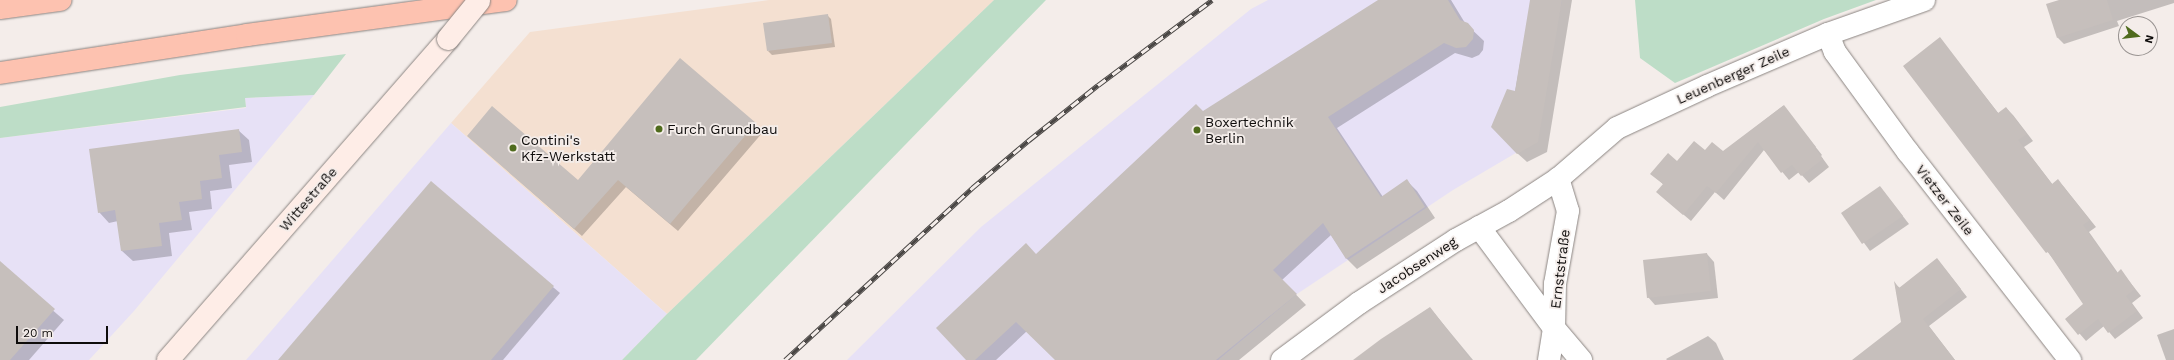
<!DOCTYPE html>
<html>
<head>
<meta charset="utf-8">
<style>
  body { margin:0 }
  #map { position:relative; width:2174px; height:360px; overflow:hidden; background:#f4edea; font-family:"Work Sans",sans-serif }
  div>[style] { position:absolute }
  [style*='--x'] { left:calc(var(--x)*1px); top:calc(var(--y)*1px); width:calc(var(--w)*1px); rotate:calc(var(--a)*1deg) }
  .commercial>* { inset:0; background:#f4e0d1 }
  .industrial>* { inset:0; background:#e7e1f6 }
  .green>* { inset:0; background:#bdddc7 }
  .shadow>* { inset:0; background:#0003 }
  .building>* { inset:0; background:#c6bfbc }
  .roads { filter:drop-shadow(0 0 1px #8b8582) drop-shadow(0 0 1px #8b8582) }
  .minor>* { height:22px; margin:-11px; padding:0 11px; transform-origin:11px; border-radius:11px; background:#fff }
  .secondary>* { height:22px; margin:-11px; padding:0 11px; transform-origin:11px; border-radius:11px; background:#feede7 }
  .motorway>* { height:22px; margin:-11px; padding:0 11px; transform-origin:11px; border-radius:11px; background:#fdc2b0 }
  .rail>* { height:4.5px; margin-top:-2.25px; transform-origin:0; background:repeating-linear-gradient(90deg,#f4edea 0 9px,#494644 0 18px); box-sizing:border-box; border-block:1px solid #494644 }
  .bridges { filter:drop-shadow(0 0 1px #8b8582) drop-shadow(0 0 1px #8b8582) }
  .secondary-bridge>* { height:22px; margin:-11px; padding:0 11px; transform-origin:11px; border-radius:11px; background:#feede7 }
  .dots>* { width:11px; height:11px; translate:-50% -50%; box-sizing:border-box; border:2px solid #f4edea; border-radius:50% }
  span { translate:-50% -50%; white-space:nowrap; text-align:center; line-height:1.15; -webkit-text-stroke:3.5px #f4edea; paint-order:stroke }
  .street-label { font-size:14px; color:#0e0c0b }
  .poi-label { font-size:14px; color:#0e0c0b }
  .left { translate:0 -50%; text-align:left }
  .north { position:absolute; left:2118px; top:16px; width:40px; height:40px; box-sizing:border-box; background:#f4edea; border:1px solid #989391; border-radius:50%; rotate:105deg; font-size:11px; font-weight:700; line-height:16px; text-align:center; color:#0e0c0b }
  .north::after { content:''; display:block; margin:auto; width:14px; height:18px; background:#4f6b1d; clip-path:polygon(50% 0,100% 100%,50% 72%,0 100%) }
  .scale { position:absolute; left:16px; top:326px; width:92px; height:18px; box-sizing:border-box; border:2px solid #0e0c0b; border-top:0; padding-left:5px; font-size:12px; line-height:14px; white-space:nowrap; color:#0e0c0b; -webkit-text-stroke:3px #f4edea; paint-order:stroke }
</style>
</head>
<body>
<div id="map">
  <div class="commercial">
    <i style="clip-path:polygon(769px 0,994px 0,667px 314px,451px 123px,530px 32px)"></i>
  </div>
  <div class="industrial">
    <i style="clip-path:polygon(1268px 0,1562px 0,1533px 143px,1453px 190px,1297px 294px,1218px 360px,847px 360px,981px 227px,1251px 9px)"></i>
    <i style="clip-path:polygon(314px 95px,134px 311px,89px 360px,0 360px,0 138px,246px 108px,245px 98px)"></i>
    <i style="clip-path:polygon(451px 123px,667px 314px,622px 360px,246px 360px)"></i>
  </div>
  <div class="green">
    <i style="clip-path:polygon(994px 0,1046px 0,696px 360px,622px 360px,667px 314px)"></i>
    <i style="clip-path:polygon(1635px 0,1876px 0,1824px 19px,1675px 83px,1640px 58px)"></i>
    <i style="clip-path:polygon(346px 54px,314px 95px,245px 98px,246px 107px,0 138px,0 107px,180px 75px)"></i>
  </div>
  <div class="shadow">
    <i style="clip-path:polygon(1380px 0,1451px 0,1465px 23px,1484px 41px,1483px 50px,1479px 55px,1472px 58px,1455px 53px,1337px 128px,1383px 197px,1407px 181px,1417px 191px,1435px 218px,1357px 269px,1347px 259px,1331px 235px,1282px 280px,1306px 305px,1239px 360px,1056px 360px,1027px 331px,996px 360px,968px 360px,1037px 255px,1203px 112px)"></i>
    <i style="clip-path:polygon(1531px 0,1572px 0,1547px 152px,1527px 162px,1517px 153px,1515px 92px)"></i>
    <i style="clip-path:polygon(2062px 0,2174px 0,2174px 3px,2117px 21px,2119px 26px,2064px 44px,2058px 38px)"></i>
    <i style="clip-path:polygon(827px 15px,831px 19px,835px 47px,772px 55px,768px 51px)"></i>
    <i style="clip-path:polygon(1940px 39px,1999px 114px,2006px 108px,2013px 115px,2033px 141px,2024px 147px,2053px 185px,2058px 181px,2064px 187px,2096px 227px,2089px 232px,2118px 273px,2121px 271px,2141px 296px,2132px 303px,2143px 318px,2115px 339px,2104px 326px,2086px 341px,2067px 319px,2084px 304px,2054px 260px,1904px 66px)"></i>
    <i style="clip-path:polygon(1783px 106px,1822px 155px,1821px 156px,1829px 167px,1809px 183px,1799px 172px,1789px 180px,1764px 150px,1724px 200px,1715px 192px,1691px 221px,1657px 192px,1664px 185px,1652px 174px,1705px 152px,1723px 152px)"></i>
    <i style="clip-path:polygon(755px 124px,763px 132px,678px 231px,626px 187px,582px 236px,468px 136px,578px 181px)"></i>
    <i style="clip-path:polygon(238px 130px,249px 140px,252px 162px,229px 165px,232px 188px,210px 191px,212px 209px,189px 212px,192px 230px,169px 233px,172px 256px,133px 261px,122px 251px,118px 221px,109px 223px,99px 212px)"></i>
    <i style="clip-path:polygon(431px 183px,560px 293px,503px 360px,279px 360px)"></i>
    <i style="clip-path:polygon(1880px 187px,1909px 224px,1870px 251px,1842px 213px)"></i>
    <i style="clip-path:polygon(1707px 254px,1714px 262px,1718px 298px,1655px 305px,1648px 297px)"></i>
    <i style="clip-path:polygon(1937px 259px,1967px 297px,1929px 326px,1955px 360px,1864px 360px,1902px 323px,1895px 284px,1900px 288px)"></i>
    <i style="clip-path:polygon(0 265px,64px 320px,29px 360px,0 360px)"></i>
    <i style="clip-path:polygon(1430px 308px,1473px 360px,1355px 360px)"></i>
    <i style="clip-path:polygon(2174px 329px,2174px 360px,2166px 360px,2157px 335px)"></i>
    <i style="clip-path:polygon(1708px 336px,1716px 343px,1724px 360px,1667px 360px,1666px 359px)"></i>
  </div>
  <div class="building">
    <i style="clip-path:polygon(1378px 0,1448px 0,1460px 20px,1468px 23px,1474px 30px,1473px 39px,1466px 47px,1456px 48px,1444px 43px,1328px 117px,1381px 197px,1407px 179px,1425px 207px,1346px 259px,1323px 223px,1273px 270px,1297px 294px,1216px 360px,1055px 360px,1016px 322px,975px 360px,966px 360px,936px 328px,1026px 243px,1036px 254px,1196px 104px,1203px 111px)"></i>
    <i style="clip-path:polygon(1530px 0,1562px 0,1538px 142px,1517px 154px,1491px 127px,1507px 89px,1515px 91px)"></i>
    <i style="clip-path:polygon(2059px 0,2107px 0,2113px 20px,2057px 38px,2046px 4px)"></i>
    <i style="clip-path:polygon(828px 14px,832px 43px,767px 51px,763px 23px)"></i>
    <i style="clip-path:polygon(1940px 37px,1998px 113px,2006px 107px,2027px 134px,2018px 140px,2052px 184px,2058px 179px,2067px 191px,2090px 220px,2083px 225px,2117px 273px,2121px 269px,2135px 289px,2126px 296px,2137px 311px,2108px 333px,2098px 319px,2078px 335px,2065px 319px,2083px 304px,2048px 252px,2046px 253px,1903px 66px)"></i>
    <i style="clip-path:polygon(680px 58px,756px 123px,670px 224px,618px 180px,574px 229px,467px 136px,492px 106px,578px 180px)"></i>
    <i style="clip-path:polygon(1784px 105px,1816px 147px,1815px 148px,1823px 159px,1801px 176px,1792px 165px,1781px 173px,1758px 142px,1716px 193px,1707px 186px,1683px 215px,1656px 192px,1663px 184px,1650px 174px,1668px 153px,1677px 161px,1694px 141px,1705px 150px,1712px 142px,1723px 151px)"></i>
    <i style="clip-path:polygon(239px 129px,242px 152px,219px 155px,222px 178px,200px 181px,202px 199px,179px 202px,182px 220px,159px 223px,162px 246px,121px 251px,115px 210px,98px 213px,89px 149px)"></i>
    <i style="clip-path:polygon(431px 181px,554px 286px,491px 360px,278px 360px)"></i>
    <i style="clip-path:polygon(1880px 186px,1903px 216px,1862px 244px,1841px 213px)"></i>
    <i style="clip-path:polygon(1707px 253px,1711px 291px,1647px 298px,1643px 260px)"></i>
    <i style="clip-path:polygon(1937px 258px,1961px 289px,1923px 319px,1955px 360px,1852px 360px,1901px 322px,1894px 281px,1899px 288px)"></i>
    <i style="clip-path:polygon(0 261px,55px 309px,10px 360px,0 360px)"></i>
    <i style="clip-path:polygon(1430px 307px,1471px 360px,1353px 360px,1381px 339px)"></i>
  </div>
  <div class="roads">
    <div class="minor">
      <i style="--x:1828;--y:34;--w:19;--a:69"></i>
      <i style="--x:1835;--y:52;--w:124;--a:53.9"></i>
      <i style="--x:1908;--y:152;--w:264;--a:52.1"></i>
      <i style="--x:1479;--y:227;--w:126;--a:53.4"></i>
      <i style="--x:1554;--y:328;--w:42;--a:49.8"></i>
      <i style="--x:1282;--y:360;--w:96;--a:-36.5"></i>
      <i style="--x:1359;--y:303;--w:116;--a:-33"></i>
      <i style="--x:1456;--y:240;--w:60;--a:-28.7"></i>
      <i style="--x:1509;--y:211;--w:59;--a:-33.1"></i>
      <i style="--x:1558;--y:179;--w:78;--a:-40.8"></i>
      <i style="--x:1617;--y:128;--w:99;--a:-25"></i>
      <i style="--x:1707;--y:86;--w:132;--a:-23.3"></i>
      <i style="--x:1828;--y:34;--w:102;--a:-19.5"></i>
      <i style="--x:1549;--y:360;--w:32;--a:-81"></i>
      <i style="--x:1554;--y:328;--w:44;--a:-88.7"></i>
      <i style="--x:1555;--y:284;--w:74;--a:-79.9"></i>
      <i style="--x:1568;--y:211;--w:34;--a:-107"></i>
    </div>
    <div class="secondary">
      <i style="--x:168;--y:360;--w:426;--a:-48.9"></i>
    </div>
    <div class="motorway">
      <i style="--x:0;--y:8;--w:61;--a:-7.6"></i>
      <i style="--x:0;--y:73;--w:250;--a:-8.7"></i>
      <i style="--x:247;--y:35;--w:261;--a:-7.7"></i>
    </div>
  </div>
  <div class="rail">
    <i style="--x:785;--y:360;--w:254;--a:-42.6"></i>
    <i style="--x:972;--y:188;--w:75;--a:-40.1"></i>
    <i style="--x:1029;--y:140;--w:88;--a:-38.6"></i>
    <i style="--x:1098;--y:85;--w:142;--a:-36.7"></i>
  </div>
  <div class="bridges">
    <div class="secondary-bridge">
      <i style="--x:448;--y:39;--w:49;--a:-50.8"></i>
    </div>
  </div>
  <div class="dots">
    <i style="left:659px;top:129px;background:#4f6b1d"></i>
    <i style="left:1197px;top:130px;background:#4f6b1d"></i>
    <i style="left:513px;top:148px;background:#4f6b1d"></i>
  </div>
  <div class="street-label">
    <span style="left:1733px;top:75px;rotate:-24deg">Leuenberger Zeile</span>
    <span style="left:308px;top:199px;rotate:-49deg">Wittestraße</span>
    <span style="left:1945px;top:200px;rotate:52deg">Vietzer Zeile</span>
    <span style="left:1417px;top:265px;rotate:-33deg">Jacobsenweg</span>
    <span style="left:1560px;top:269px;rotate:-83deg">Ernststraße</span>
  </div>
  <div class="poi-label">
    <span class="left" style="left:1205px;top:130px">Boxertechnik<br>Berlin</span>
    <span class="left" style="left:667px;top:129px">Furch Grundbau</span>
    <span class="left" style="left:521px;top:148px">Contini's<br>Kfz-Werkstatt</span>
  </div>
  <div class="north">N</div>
  <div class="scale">20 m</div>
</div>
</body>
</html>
